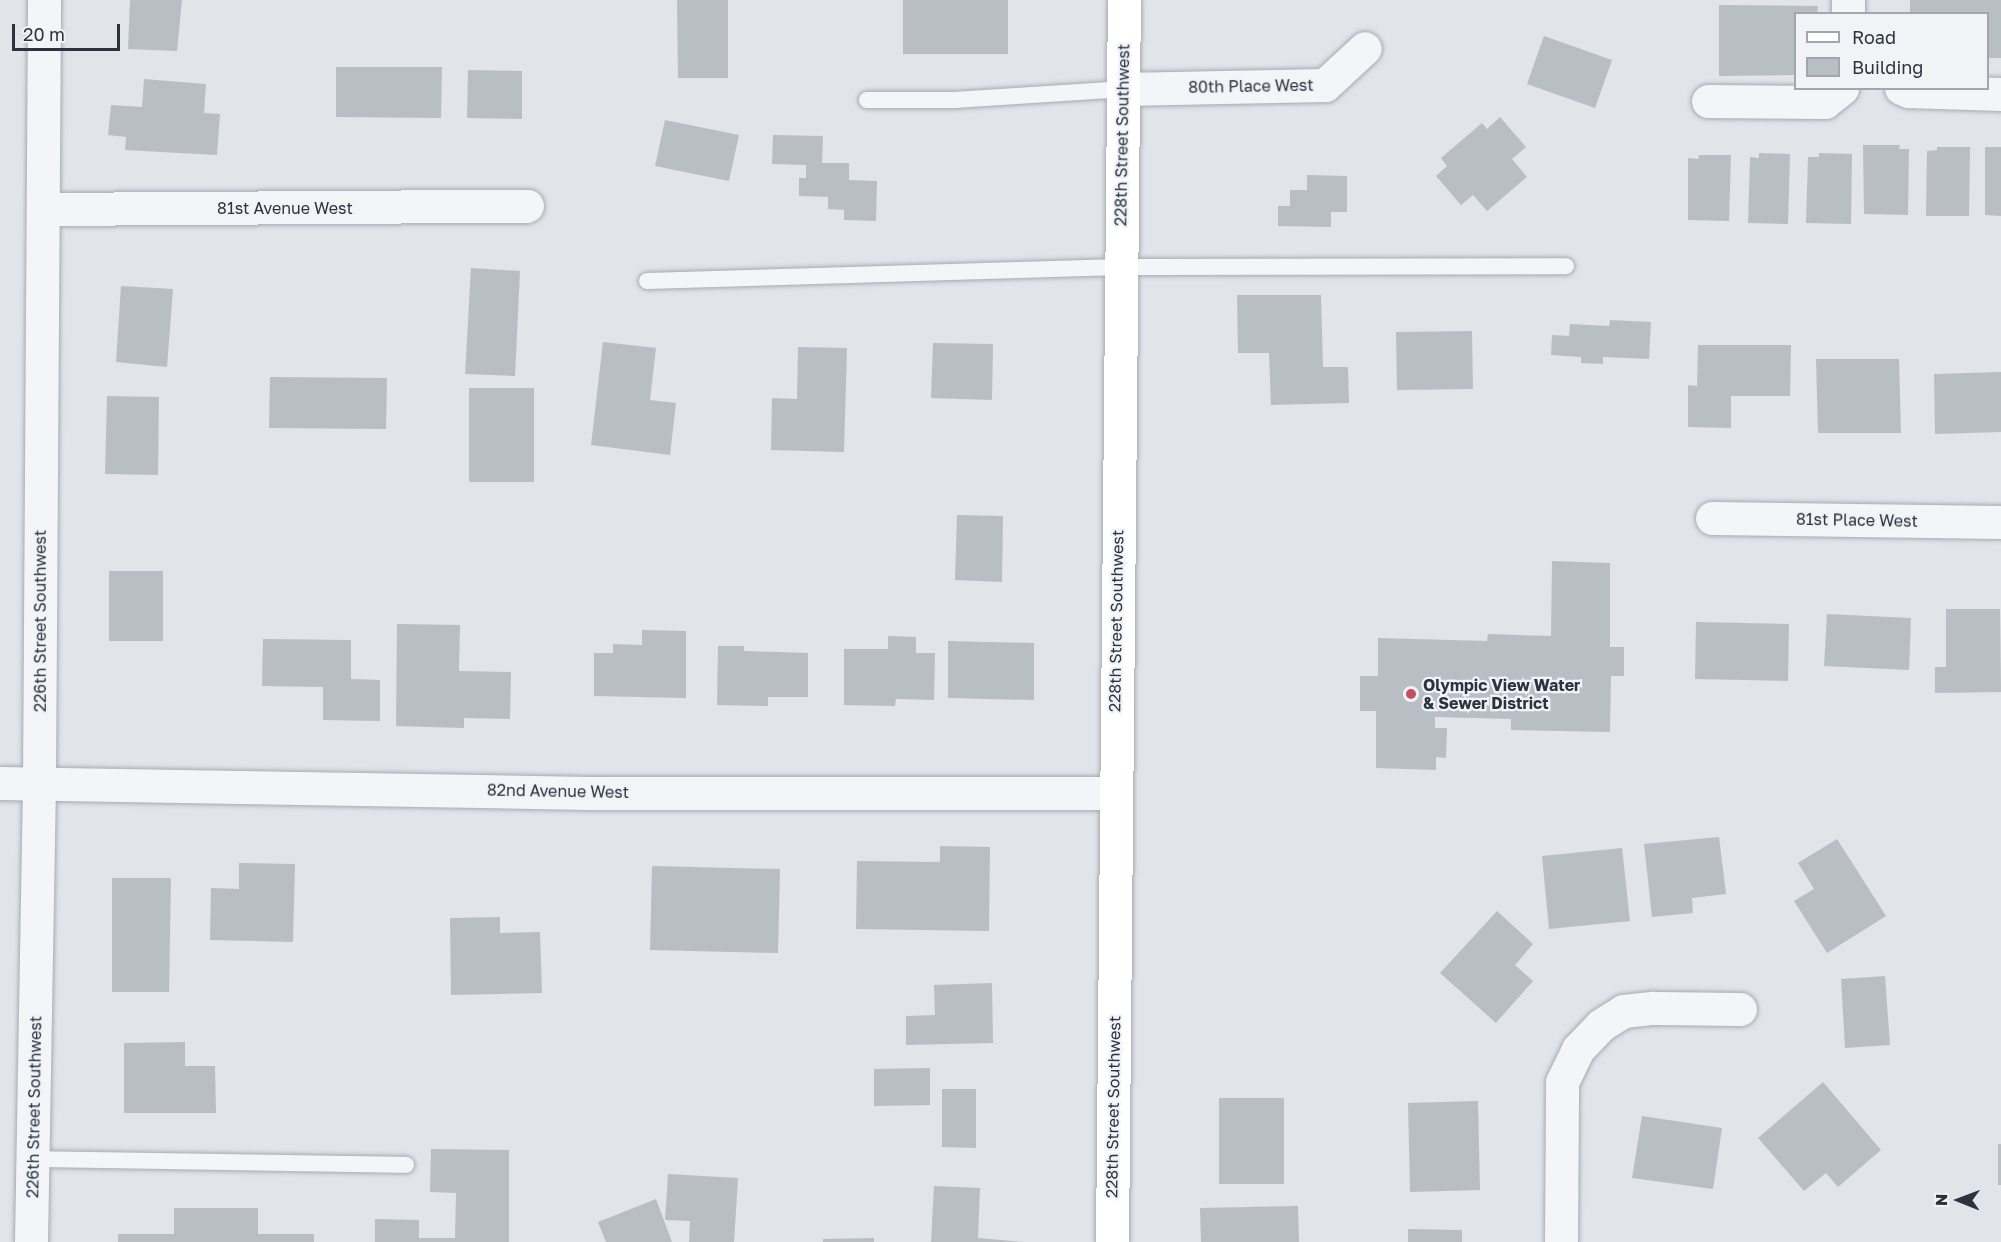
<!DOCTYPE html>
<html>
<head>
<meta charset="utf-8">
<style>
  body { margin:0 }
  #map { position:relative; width:2001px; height:1242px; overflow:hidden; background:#e1e4e9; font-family:"Golos Text",sans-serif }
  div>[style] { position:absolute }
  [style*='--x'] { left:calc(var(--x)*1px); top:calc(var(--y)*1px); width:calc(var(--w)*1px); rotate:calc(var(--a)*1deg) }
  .building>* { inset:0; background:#b9bec5 }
  .roads { filter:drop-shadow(0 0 2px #a7abb3) drop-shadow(0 0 2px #a7abb3) }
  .lane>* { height:16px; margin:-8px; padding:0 8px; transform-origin:8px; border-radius:8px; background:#f4f5f8 }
  .street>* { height:33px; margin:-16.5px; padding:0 16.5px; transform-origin:16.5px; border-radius:16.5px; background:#f4f5f8 }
  .secondary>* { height:33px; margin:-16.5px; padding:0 16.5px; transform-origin:16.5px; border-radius:16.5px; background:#fff }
  .dots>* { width:16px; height:16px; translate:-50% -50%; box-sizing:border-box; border:3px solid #f1f3f7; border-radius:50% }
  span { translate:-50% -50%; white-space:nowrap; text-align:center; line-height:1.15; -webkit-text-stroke:4.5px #f1f3f7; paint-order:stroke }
  .street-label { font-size:16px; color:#2b3240 }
  .poi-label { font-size:16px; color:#2b3240; font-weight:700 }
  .left { translate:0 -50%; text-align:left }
  .legend { position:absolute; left:1794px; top:12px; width:195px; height:78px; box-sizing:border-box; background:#f1f3f7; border:2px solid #a2a6ae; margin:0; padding:8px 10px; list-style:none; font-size:18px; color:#2b3240 }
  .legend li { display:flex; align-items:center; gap:12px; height:30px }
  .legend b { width:30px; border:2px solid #a2a6ae }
  .north { position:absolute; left:1929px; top:1170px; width:60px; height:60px; -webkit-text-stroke:4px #f1f3f7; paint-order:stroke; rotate:271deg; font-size:16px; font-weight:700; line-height:24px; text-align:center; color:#2b3240 }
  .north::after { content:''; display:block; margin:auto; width:21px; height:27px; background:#2b3240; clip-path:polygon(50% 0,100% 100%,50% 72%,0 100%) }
  .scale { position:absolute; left:12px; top:24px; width:108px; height:27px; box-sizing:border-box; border:3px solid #2b3240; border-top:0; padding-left:8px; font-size:18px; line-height:21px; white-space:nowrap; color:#2b3240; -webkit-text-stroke:4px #f1f3f7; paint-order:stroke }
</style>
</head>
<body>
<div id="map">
  <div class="building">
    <i style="clip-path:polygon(130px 0,182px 0,177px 51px,128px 49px)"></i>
    <i style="clip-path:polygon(677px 0,728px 0,728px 78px,678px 78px)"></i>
    <i style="clip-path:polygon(903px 0,1008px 0,1008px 54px,903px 54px)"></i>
    <i style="clip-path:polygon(1910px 0,2001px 0,2001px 58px,1988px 58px,1988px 14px,1910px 14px)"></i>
    <i style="clip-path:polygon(1719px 5px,1818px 6px,1817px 14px,1796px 14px,1796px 75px,1719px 76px)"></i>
    <i style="clip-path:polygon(1544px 36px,1612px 60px,1595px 108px,1527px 84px)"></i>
    <i style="clip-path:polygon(336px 67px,442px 67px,441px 118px,336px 117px)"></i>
    <i style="clip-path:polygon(468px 70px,522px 71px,522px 119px,467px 118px)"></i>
    <i style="clip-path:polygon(144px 79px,206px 84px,204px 113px,220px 114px,217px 155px,125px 150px,126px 137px,108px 135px,111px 105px,142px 107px)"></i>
    <i style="clip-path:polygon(1500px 117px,1526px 147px,1512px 159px,1527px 177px,1487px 211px,1473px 195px,1461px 205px,1436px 176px,1447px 166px,1441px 158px,1482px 123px,1487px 129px)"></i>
    <i style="clip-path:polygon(665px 120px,739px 135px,729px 181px,655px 166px)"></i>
    <i style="clip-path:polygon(773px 135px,823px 136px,822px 163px,849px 163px,849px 180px,877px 181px,876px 221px,844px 220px,844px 210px,828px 209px,828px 197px,799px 196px,799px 178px,806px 178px,806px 165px,772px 164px)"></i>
    <i style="clip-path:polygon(1863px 145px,1900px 145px,1899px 149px,1909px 149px,1908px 215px,1864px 214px)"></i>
    <i style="clip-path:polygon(1937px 147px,1970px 147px,1969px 216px,1926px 216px,1927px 151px,1937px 150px)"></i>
    <i style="clip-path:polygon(1985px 147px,2001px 147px,2001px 216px,1985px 215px)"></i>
    <i style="clip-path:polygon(1759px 153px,1790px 154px,1788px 224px,1748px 223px,1750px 157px,1759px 158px)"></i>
    <i style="clip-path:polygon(1819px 153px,1852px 154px,1851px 224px,1806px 223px,1808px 157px,1819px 157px)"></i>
    <i style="clip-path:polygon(1699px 155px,1731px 155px,1729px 221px,1688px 220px,1688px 158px,1698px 159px)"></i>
    <i style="clip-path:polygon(1307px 175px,1347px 176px,1347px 212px,1331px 212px,1331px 227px,1278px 226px,1278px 206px,1290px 206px,1290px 190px,1307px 190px)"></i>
    <i style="clip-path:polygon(471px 268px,520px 271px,515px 376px,465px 374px)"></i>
    <i style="clip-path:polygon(121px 286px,173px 289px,167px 367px,116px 362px)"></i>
    <i style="clip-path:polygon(1237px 295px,1321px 295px,1323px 367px,1348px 367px,1349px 403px,1271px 405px,1269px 353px,1238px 353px)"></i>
    <i style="clip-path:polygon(1610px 320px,1651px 322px,1649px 359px,1603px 357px,1603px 364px,1581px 363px,1581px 357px,1551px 355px,1552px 335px,1569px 336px,1570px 324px,1609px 326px)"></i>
    <i style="clip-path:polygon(1472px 331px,1473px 389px,1397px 390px,1396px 332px)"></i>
    <i style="clip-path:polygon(603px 342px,656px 348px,650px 400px,676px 403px,670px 455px,591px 445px)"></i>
    <i style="clip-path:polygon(933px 343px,993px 344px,992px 400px,931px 398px)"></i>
    <i style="clip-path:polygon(1698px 345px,1791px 345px,1790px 396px,1731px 396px,1731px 428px,1688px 427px,1688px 385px,1697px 386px)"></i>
    <i style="clip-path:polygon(798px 347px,847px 348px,844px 452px,771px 450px,772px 398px,797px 399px)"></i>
    <i style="clip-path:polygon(1816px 359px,1899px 359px,1901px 433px,1818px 433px)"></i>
    <i style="clip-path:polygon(2001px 372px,2001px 432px,1935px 434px,1934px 374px)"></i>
    <i style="clip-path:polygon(270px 377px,387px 378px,386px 429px,269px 428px)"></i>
    <i style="clip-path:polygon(469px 388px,534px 388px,534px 482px,469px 482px)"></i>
    <i style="clip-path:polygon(107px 396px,159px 397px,158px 475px,105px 474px)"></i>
    <i style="clip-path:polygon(957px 515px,1003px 516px,1002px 582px,955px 580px)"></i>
    <i style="clip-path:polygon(1552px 561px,1610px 563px,1610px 647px,1624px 647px,1624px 676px,1611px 676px,1610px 732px,1511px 730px,1511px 719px,1435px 717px,1435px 728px,1447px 728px,1446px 758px,1436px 757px,1436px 770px,1376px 768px,1376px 711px,1360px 711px,1360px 676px,1378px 676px,1378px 638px,1487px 641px,1488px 634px,1551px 636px)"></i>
    <i style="clip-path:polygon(109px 571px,163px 571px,163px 641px,109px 641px)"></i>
    <i style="clip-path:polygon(1946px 609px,2000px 609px,2001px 692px,1935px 693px,1935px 667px,1946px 667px)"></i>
    <i style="clip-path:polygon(1827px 614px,1911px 618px,1909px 670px,1824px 666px)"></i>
    <i style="clip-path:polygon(1696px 622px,1789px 624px,1788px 681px,1695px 679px)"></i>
    <i style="clip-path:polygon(397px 624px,460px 625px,459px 671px,511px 672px,510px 719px,464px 718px,464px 728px,396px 726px)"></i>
    <i style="clip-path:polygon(642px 630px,686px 631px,686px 698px,594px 696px,594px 653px,613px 653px,613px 644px,642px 645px)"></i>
    <i style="clip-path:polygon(888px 636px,916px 637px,916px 653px,935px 653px,934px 700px,896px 699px,895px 706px,844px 705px,844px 649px,888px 649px)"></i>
    <i style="clip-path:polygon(263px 639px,351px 640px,351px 679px,380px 680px,380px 721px,323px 720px,323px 687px,262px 686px)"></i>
    <i style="clip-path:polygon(948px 641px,1034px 643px,1034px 700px,948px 698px)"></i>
    <i style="clip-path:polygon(718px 646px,744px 646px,744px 651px,808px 653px,808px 697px,768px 697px,768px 706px,717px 705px)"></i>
    <i style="clip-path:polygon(1719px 837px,1726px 894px,1692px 898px,1693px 913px,1652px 917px,1644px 844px)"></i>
    <i style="clip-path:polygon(1837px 839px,1886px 916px,1827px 953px,1794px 901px,1814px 889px,1798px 863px)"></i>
    <i style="clip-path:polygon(940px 846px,990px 847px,989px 931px,856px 929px,857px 861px,940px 862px)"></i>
    <i style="clip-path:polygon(1622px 848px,1630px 921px,1549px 929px,1542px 856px)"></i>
    <i style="clip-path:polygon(239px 863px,295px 864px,293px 942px,210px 940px,211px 888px,239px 889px)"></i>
    <i style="clip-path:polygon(652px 866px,780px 869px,778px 953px,650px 950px)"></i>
    <i style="clip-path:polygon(112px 878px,171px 878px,169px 992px,112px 992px)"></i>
    <i style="clip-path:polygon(1497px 911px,1533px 944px,1515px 965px,1533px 981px,1496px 1023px,1440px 973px)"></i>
    <i style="clip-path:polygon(500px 917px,500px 933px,540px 932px,542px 993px,451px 995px,450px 918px)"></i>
    <i style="clip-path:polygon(1885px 976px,1890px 1045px,1845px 1048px,1841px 979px)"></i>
    <i style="clip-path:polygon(992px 983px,993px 1043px,906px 1045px,906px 1016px,935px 1015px,934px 985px)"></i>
    <i style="clip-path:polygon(185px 1042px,185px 1066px,215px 1066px,216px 1113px,124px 1113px,124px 1043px)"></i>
    <i style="clip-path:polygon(930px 1068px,930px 1105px,874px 1106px,874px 1069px)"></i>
    <i style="clip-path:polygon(1823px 1082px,1881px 1150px,1838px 1187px,1826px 1173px,1804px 1191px,1758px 1138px)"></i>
    <i style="clip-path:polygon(942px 1089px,976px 1089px,976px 1148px,942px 1147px)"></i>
    <i style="clip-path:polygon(1219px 1098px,1284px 1098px,1284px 1184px,1219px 1184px)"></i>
    <i style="clip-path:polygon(1478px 1101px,1480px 1190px,1410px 1192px,1408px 1103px)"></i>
    <i style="clip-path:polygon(1642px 1116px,1722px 1128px,1713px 1189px,1632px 1178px)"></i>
    <i style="clip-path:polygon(1998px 1144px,2001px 1144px,2001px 1185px,1998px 1185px)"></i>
    <i style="clip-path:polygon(431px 1149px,509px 1150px,509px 1242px,375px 1242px,375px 1219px,419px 1220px,419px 1238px,455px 1238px,456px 1193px,430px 1192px)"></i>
    <i style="clip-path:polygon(668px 1174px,738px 1178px,734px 1242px,689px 1242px,690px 1221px,665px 1220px)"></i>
    <i style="clip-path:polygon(934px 1186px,980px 1188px,978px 1238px,1023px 1242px,931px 1242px)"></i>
    <i style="clip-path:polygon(656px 1199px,672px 1242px,606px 1242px,598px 1222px)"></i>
    <i style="clip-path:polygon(1298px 1206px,1299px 1242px,1201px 1242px,1200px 1208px)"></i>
    <i style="clip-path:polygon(174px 1208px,258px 1208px,258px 1234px,314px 1234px,314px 1242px,118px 1242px,118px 1234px,174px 1234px)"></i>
    <i style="clip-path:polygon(1408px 1229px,1462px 1230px,1462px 1242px,1408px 1242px)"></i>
    <i style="clip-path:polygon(874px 1238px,874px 1242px,823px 1242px,823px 1239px)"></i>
  </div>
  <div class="roads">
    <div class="lane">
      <i style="--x:867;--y:100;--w:87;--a:0"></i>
      <i style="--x:954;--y:100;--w:168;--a:-3.7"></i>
      <i style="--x:647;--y:281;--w:473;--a:-1.7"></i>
      <i style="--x:1120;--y:267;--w:446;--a:-0.1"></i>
      <i style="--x:33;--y:1159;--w:373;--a:0.9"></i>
    </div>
    <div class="street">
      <i style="--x:1848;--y:0;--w:14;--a:90"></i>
      <i style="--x:1901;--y:88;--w:8;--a:23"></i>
      <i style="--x:1908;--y:91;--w:93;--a:1.8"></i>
      <i style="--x:1122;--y:89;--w:203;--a:-1.1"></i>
      <i style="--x:1325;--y:85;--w:54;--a:-42.8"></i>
      <i style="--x:1708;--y:101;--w:117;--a:0.5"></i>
      <i style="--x:1825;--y:102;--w:22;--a:-39"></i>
      <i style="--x:43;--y:209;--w:484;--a:-0.4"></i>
      <i style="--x:1712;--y:518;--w:289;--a:0.8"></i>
      <i style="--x:0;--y:783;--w:589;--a:0.97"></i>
      <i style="--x:589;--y:793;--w:527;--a:0"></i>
      <i style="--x:31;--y:1242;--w:460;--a:-89"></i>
      <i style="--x:39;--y:782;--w:782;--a:-89.63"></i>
      <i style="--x:1561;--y:1242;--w:160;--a:-89.6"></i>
      <i style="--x:1562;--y:1082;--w:37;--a:-64"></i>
      <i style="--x:1578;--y:1049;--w:33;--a:-46"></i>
      <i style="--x:1601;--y:1025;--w:26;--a:-32"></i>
      <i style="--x:1623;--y:1011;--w:31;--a:-6"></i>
      <i style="--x:1654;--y:1008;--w:86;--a:0.7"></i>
    </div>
    <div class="secondary">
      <i style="--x:1112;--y:1242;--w:1242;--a:-89.45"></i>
    </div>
  </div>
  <div class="dots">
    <i style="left:1411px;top:694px;background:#c54f61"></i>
  </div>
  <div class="street-label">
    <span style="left:1251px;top:86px;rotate:-1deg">80th Place West</span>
    <span style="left:1122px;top:135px;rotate:-89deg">228th Street Southwest</span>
    <span style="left:285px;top:208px">81st Avenue West</span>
    <span style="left:1857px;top:520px;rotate:1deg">81st Place West</span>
    <span style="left:40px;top:621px;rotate:-90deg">226th Street Southwest</span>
    <span style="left:1116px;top:621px;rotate:-89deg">228th Street Southwest</span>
    <span style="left:558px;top:791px;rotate:1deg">82nd Avenue West</span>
    <span style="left:34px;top:1107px;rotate:-89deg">226th Street Southwest</span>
    <span style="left:1113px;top:1107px;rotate:-89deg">228th Street Southwest</span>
  </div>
  <div class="poi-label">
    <span class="left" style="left:1423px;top:694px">Olympic View Water<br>&amp; Sewer District</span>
  </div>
  <ul class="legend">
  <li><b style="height:8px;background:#fff"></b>Road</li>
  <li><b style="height:16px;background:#b9bec5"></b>Building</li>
  </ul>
  <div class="north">N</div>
  <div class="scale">20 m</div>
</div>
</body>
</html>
